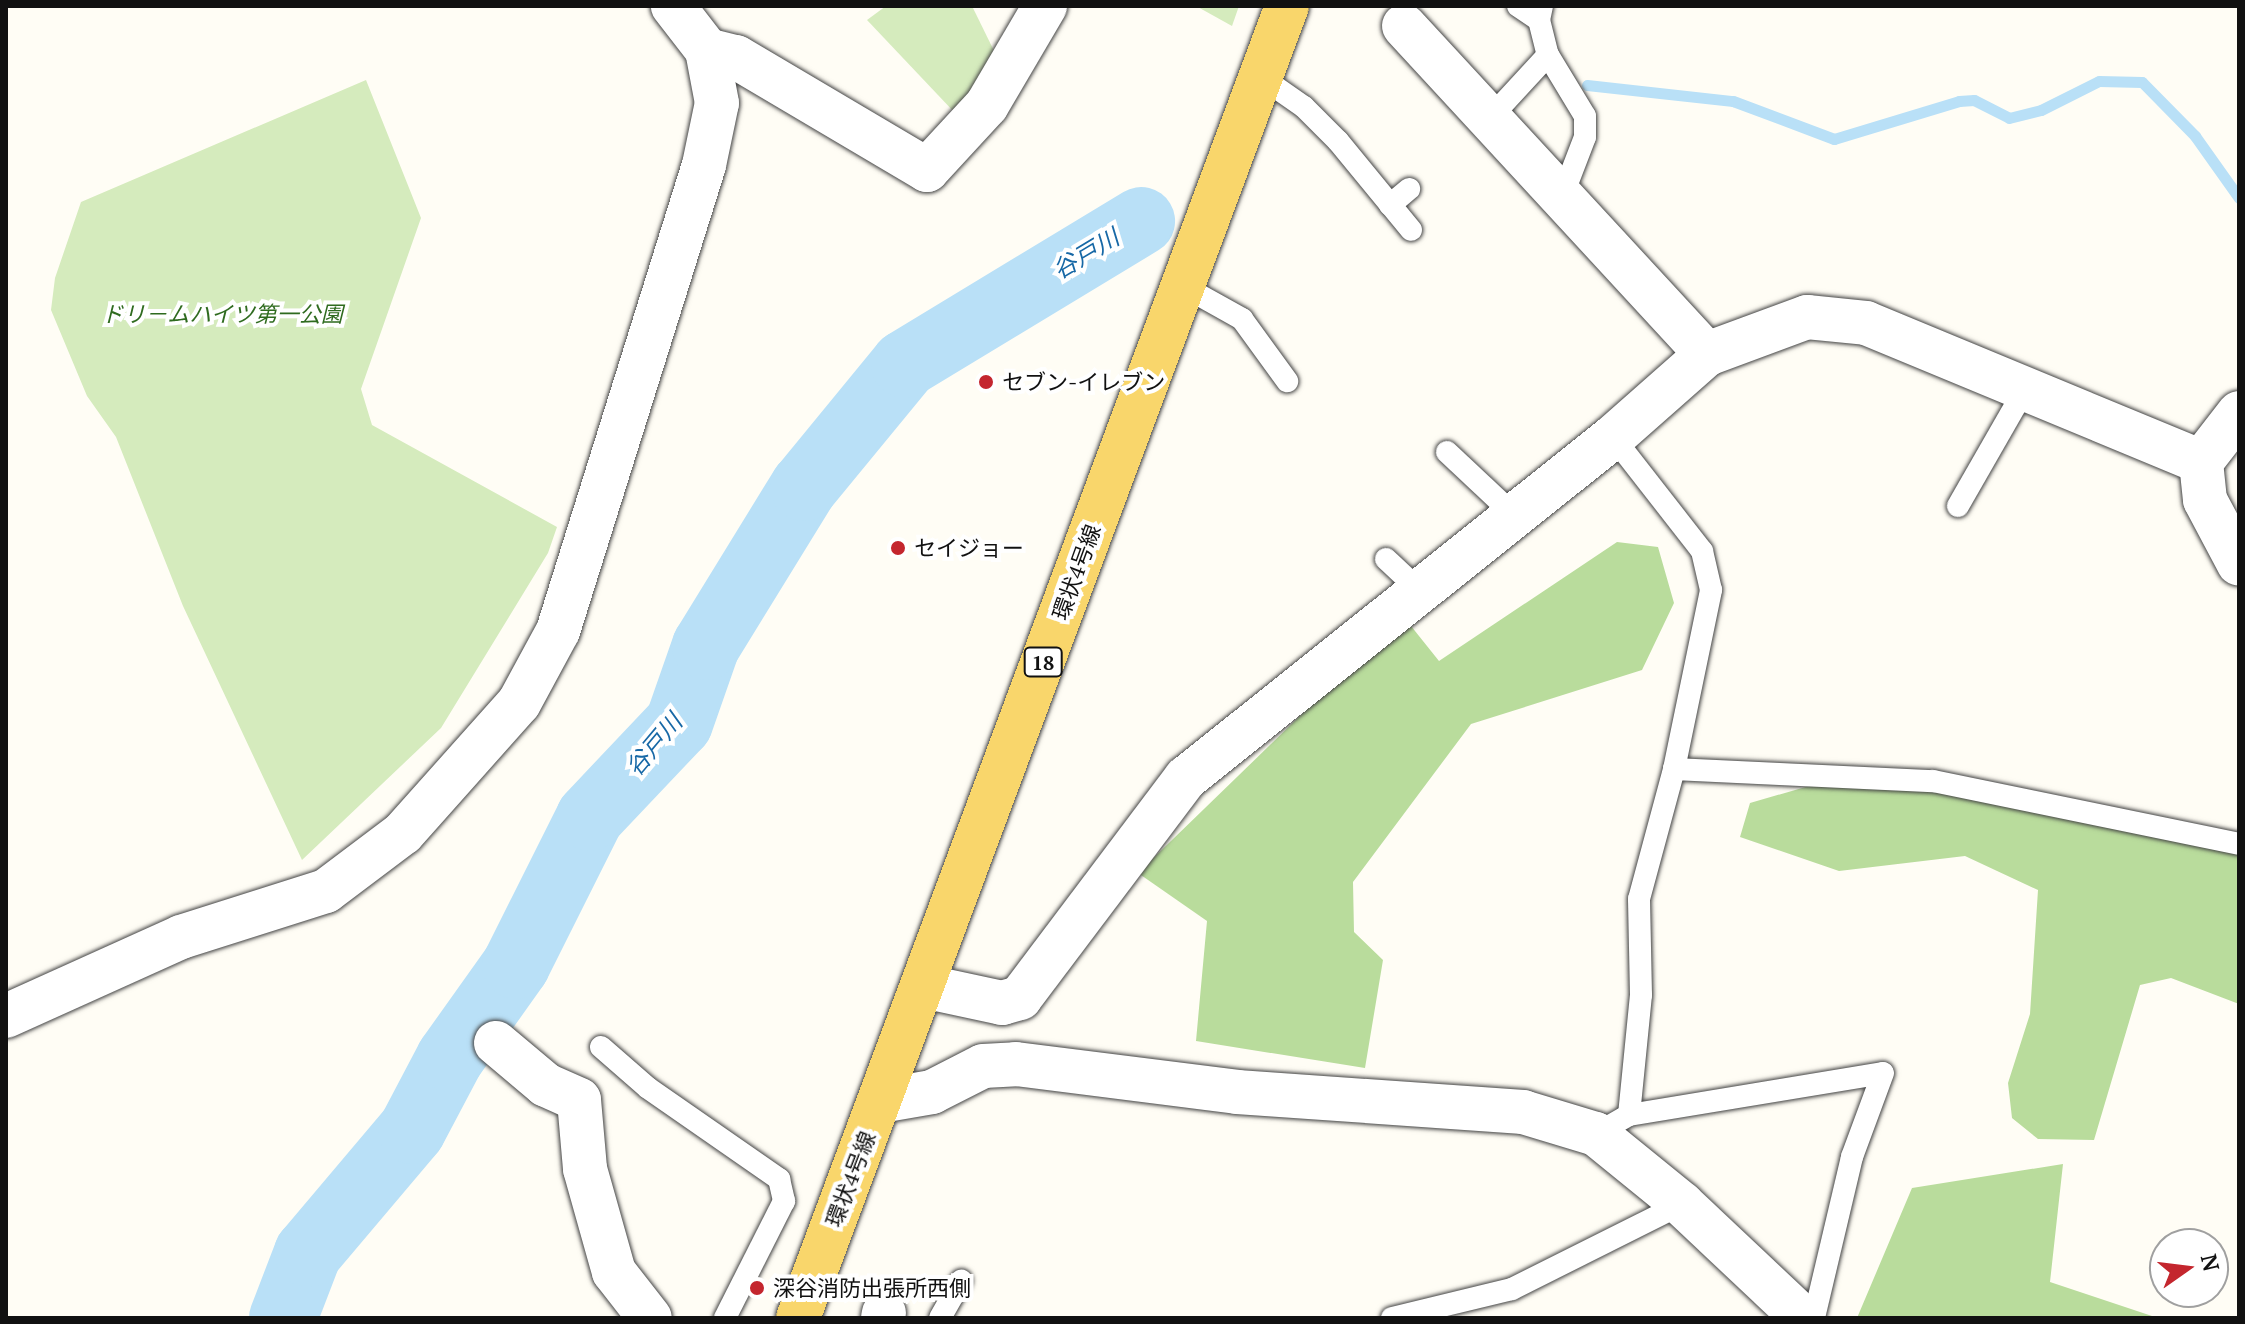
<!DOCTYPE html>
<html>
<head>
<meta charset="utf-8">
<style>
  body { margin:0 }
  #map { position:relative; width:2245px; height:1324px; overflow:hidden; background:#fffdf5; font-family:"PT Serif","Noto Sans JP",serif }
  div>[style] { position:absolute }
  [style*='--x'] { left:calc(var(--x)*1px); top:calc(var(--y)*1px); width:calc(var(--w)*1px); rotate:calc(var(--a)*1deg) }
  .green>* { inset:0; background:#d5ebbd }
  .forest>* { inset:0; background:#b9dc9c }
  .stream>* { height:11px; margin:-5.5px; padding:0 5.5px; transform-origin:5.5px; border-radius:5.5px; background:#b9e0f7 }
  .river>* { height:68px; margin:-34px; padding:0 34px; transform-origin:34px; border-radius:34px; background:#b9e0f7 }
  .roads { filter:drop-shadow(0 0 2px #444) drop-shadow(0 0 2px #444) }
  .service>* { height:22px; margin:-11px; padding:0 11px; transform-origin:11px; border-radius:11px; background:#fff }
  .minor>* { height:44px; margin:-22px; padding:0 22px; transform-origin:22px; border-radius:22px; background:#fff }
  .tertiary>* { height:44px; margin:-22px; padding:0 22px; transform-origin:22px; border-radius:22px; background:#fff }
  .primary>* { height:44px; margin:-22px; padding:0 22px; transform-origin:22px; border-radius:22px; background:#f9d66b }
  .dots>* { width:22px; height:22px; translate:-50% -50%; box-sizing:border-box; border:4px solid #fff; border-radius:50% }
  span { translate:-50% -50%; white-space:nowrap; text-align:center; line-height:1.15; -webkit-text-stroke:8px #fff; paint-order:stroke }
  .shield-label span { padding:2px 6px; background:#fff; border:2px solid; border-radius:6px; -webkit-text-stroke-width:0 }
  .shield-label { font-size:20px; color:#111; font-weight:700 }
  .park-label { font-size:22px; color:#2f6b1f; font-style:italic }
  .poi-label { font-size:22px; color:#111 }
  .left { translate:0 -50%; text-align:left }
  .street-label { font-size:22px; color:#111 }
  .water-label { font-size:24px; color:#1768a6; font-style:italic }
  .frame { position:absolute; inset:0; border:8px solid #111; pointer-events:none }
  .north { position:absolute; left:2149px; top:1228px; width:80px; height:80px; box-sizing:border-box; background:#fff; border:2px solid #a0a0a0; border-radius:50%; rotate:76deg; font-size:22px; font-weight:700; line-height:32px; text-align:center; color:#111 }
  .north::after { content:''; display:block; margin:auto; width:28px; height:36px; background:#c4262e; clip-path:polygon(50% 0,100% 100%,50% 72%,0 100%) }
</style>
</head>
<body>
<div id="map">
  <div class="green">
    <i style="clip-path:polygon(886px 6px,972px 6px,998px 59px,955px 113px,867px 20px)"></i>
    <i style="clip-path:polygon(1196px 6px,1239px 6px,1232px 26px)"></i>
    <i style="clip-path:polygon(366px 80px,421px 218px,361px 389px,372px 425px,557px 527px,548px 553px,441px 728px,302px 860px,183px 606px,116px 437px,87px 396px,51px 310px,55px 278px,81px 202px)"></i>
  </div>
  <div class="forest">
    <i style="clip-path:polygon(1617px 542px,1658px 547px,1674px 603px,1642px 670px,1471px 724px,1353px 882px,1354px 932px,1383px 960px,1365px 1068px,1196px 1041px,1207px 921px,1138px 873px,1403px 616px,1439px 661px)"></i>
    <i style="clip-path:polygon(1809px 786px,1932px 787px,2239px 854px,2239px 1004px,2171px 978px,2140px 985px,2094px 1140px,2038px 1139px,2012px 1118px,2008px 1083px,2030px 1014px,2038px 890px,1965px 856px,1839px 871px,1740px 837px,1750px 803px)"></i>
    <i style="clip-path:polygon(2063px 1164px,2050px 1282px,2158px 1318px,1857px 1318px,1912px 1188px)"></i>
  </div>
  <div class="stream">
    <i style="--x:1587;--y:85;--w:147;--a:6.3"></i>
    <i style="--x:1733;--y:101;--w:108;--a:20.6"></i>
    <i style="--x:1834;--y:139;--w:131;--a:-16.9"></i>
    <i style="--x:1959;--y:101;--w:15;--a:-4"></i>
    <i style="--x:1974;--y:100;--w:39;--a:27"></i>
    <i style="--x:2009;--y:118;--w:33;--a:-14"></i>
    <i style="--x:2041;--y:110;--w:65;--a:-26.6"></i>
    <i style="--x:2099;--y:81;--w:43;--a:1.3"></i>
    <i style="--x:2142;--y:82;--w:76;--a:45.5"></i>
    <i style="--x:2195;--y:136;--w:76;--a:54.6"></i>
  </div>
  <div class="river">
    <i style="--x:283;--y:1318;--w:70;--a:-69"></i>
    <i style="--x:308;--y:1253;--w:161;--a:-49.8"></i>
    <i style="--x:412;--y:1130;--w:81;--a:-62.2"></i>
    <i style="--x:450;--y:1058;--w:114;--a:-54.6"></i>
    <i style="--x:516;--y:965;--w:165;--a:-63.4"></i>
    <i style="--x:590;--y:817;--w:129;--a:-46.6"></i>
    <i style="--x:679;--y:723;--w:82;--a:-70.7"></i>
    <i style="--x:706;--y:646;--w:187;--a:-58.4"></i>
    <i style="--x:804;--y:487;--w:159;--a:-50.6"></i>
    <i style="--x:905;--y:364;--w:276;--a:-31.2"></i>
  </div>
  <div class="roads">
    <div class="service">
      <i style="--x:1518;--y:6;--w:25;--a:34"></i>
      <i style="--x:1542;--y:6;--w:14;--a:102"></i>
      <i style="--x:1539;--y:20;--w:36;--a:76"></i>
      <i style="--x:1548;--y:55;--w:71;--a:58.8"></i>
      <i style="--x:1585;--y:116;--w:21;--a:90"></i>
      <i style="--x:1585;--y:137;--w:64;--a:111"></i>
      <i style="--x:1261;--y:77;--w:52;--a:34.9"></i>
      <i style="--x:1304;--y:107;--w:48;--a:45"></i>
      <i style="--x:1338;--y:141;--w:115;--a:50.6"></i>
      <i style="--x:1489;--y:119;--w:87;--a:-47.3"></i>
      <i style="--x:1390;--y:205;--w:25;--a:-40"></i>
      <i style="--x:1183;--y:286;--w:68;--a:29.2"></i>
      <i style="--x:1242;--y:319;--w:77;--a:54"></i>
      <i style="--x:1447;--y:452;--w:92;--a:43.2"></i>
      <i style="--x:1958;--y:506;--w:135;--a:-60.2"></i>
      <i style="--x:1386;--y:559;--w:45;--a:43.2"></i>
      <i style="--x:1674;--y:769;--w:259;--a:2.7"></i>
      <i style="--x:1933;--y:781;--w:312;--a:11.6"></i>
      <i style="--x:601;--y:1047;--w:62;--a:41.1"></i>
      <i style="--x:648;--y:1088;--w:160;--a:34.8"></i>
      <i style="--x:779;--y:1179;--w:23;--a:77"></i>
      <i style="--x:784;--y:1201;--w:131;--a:116.8"></i>
      <i style="--x:1629;--y:1115;--w:257;--a:-9.4"></i>
      <i style="--x:1883;--y:1073;--w:90;--a:110.3"></i>
      <i style="--x:1852;--y:1157;--w:165;--a:103.3"></i>
      <i style="--x:1596;--y:1134;--w:38;--a:-30"></i>
      <i style="--x:1629;--y:1115;--w:121;--a:-84.3"></i>
      <i style="--x:1641;--y:995;--w:96;--a:-91.2"></i>
      <i style="--x:1639;--y:899;--w:135;--a:-74.9"></i>
      <i style="--x:1674;--y:769;--w:183;--a:-78.3"></i>
      <i style="--x:1711;--y:590;--w:40;--a:-103"></i>
      <i style="--x:1702;--y:551;--w:145;--a:-128"></i>
      <i style="--x:940;--y:1318;--w:43;--a:-60.4"></i>
      <i style="--x:1392;--y:1318;--w:123;--a:-13.6"></i>
      <i style="--x:1512;--y:1289;--w:190;--a:-26.6"></i>
    </div>
    <div class="minor">
      <i style="--x:1404;--y:26;--w:447;--a:47.3"></i>
      <i style="--x:707;--y:50;--w:30;--a:14"></i>
      <i style="--x:736;--y:57;--w:222;--a:30.6"></i>
      <i style="--x:927;--y:170;--w:88;--a:-47.3"></i>
      <i style="--x:987;--y:105;--w:115;--a:-59.6"></i>
      <i style="--x:6;--y:1016;--w:192;--a:-24.3"></i>
      <i style="--x:181;--y:937;--w:152;--a:-17.6"></i>
      <i style="--x:326;--y:891;--w:96;--a:-37"></i>
      <i style="--x:403;--y:833;--w:174;--a:-48.3"></i>
      <i style="--x:519;--y:703;--w:82;--a:-61.6"></i>
      <i style="--x:558;--y:631;--w:488;--a:-72.6"></i>
      <i style="--x:704;--y:165;--w:63;--a:-78.2"></i>
      <i style="--x:717;--y:103;--w:54;--a:-100.7"></i>
      <i style="--x:707;--y:50;--w:56;--a:-127.7"></i>
      <i style="--x:496;--y:1043;--w:65;--a:40"></i>
      <i style="--x:546;--y:1085;--w:36;--a:24"></i>
      <i style="--x:579;--y:1100;--w:69;--a:85"></i>
      <i style="--x:585;--y:1169;--w:107;--a:74.3"></i>
      <i style="--x:614;--y:1272;--w:58;--a:52"></i>
      <i style="--x:880;--y:1101;--w:53;--a:-9.8"></i>
      <i style="--x:932;--y:1092;--w:57;--a:-27"></i>
      <i style="--x:983;--y:1066;--w:33;--a:-3"></i>
      <i style="--x:1016;--y:1064;--w:223;--a:7.2"></i>
      <i style="--x:1237;--y:1092;--w:287;--a:4"></i>
      <i style="--x:1523;--y:1112;--w:76;--a:16.8"></i>
      <i style="--x:1596;--y:1134;--w:111;--a:39.1"></i>
      <i style="--x:1682;--y:1204;--w:166;--a:43.3"></i>
      <i style="--x:883;--y:1318;--w:5;--a:-79"></i>
    </div>
    <div class="tertiary">
      <i style="--x:2239;--y:413;--w:62;--a:127.8"></i>
      <i style="--x:2201;--y:462;--w:38;--a:84"></i>
      <i style="--x:2205;--y:500;--w:72;--a:62"></i>
      <i style="--x:923;--y:986;--w:81;--a:12.1"></i>
      <i style="--x:1002;--y:1003;--w:19;--a:-16"></i>
      <i style="--x:1020;--y:998;--w:276;--a:-53"></i>
      <i style="--x:1186;--y:778;--w:546;--a:-38.61"></i>
      <i style="--x:1613;--y:437;--w:125;--a:-41.4"></i>
      <i style="--x:1707;--y:354;--w:107;--a:-20.3"></i>
      <i style="--x:1807;--y:317;--w:59;--a:5.8"></i>
      <i style="--x:1866;--y:323;--w:363;--a:22.5"></i>
    </div>
    <div class="primary">
      <i style="--x:798;--y:1318;--w:1400;--a:-69.56"></i>
    </div>
  </div>
  <div class="dots">
    <i style="left:986px;top:382px;background:#c4262e"></i>
    <i style="left:898px;top:548px;background:#c4262e"></i>
    <i style="left:757px;top:1288px;background:#c4262e"></i>
  </div>
  <div class="shield-label">
    <span style="left:1043px;top:662px">18</span>
  </div>
  <div class="park-label">
    <span style="left:222px;top:314px">ドリ－ムハイツ第一公園</span>
  </div>
  <div class="poi-label">
    <span class="left" style="left:1002px;top:382px">セブン-イレブン</span>
    <span class="left" style="left:914px;top:548px">セイジョー</span>
    <span class="left" style="left:773px;top:1288px">深谷消防出張所西側</span>
  </div>
  <div class="street-label">
    <span style="left:1076px;top:572px;rotate:-70deg">環状4号線</span>
    <span style="left:850px;top:1179px;rotate:-69deg">環状4号線</span>
  </div>
  <div class="water-label">
    <span style="left:1086px;top:254px;rotate:-31deg">谷戸川</span>
    <span style="left:654px;top:745px;rotate:-50deg">谷戸川</span>
  </div>
  <div class="frame"></div>
  <div class="north">N</div>
</div>
</body>
</html>
